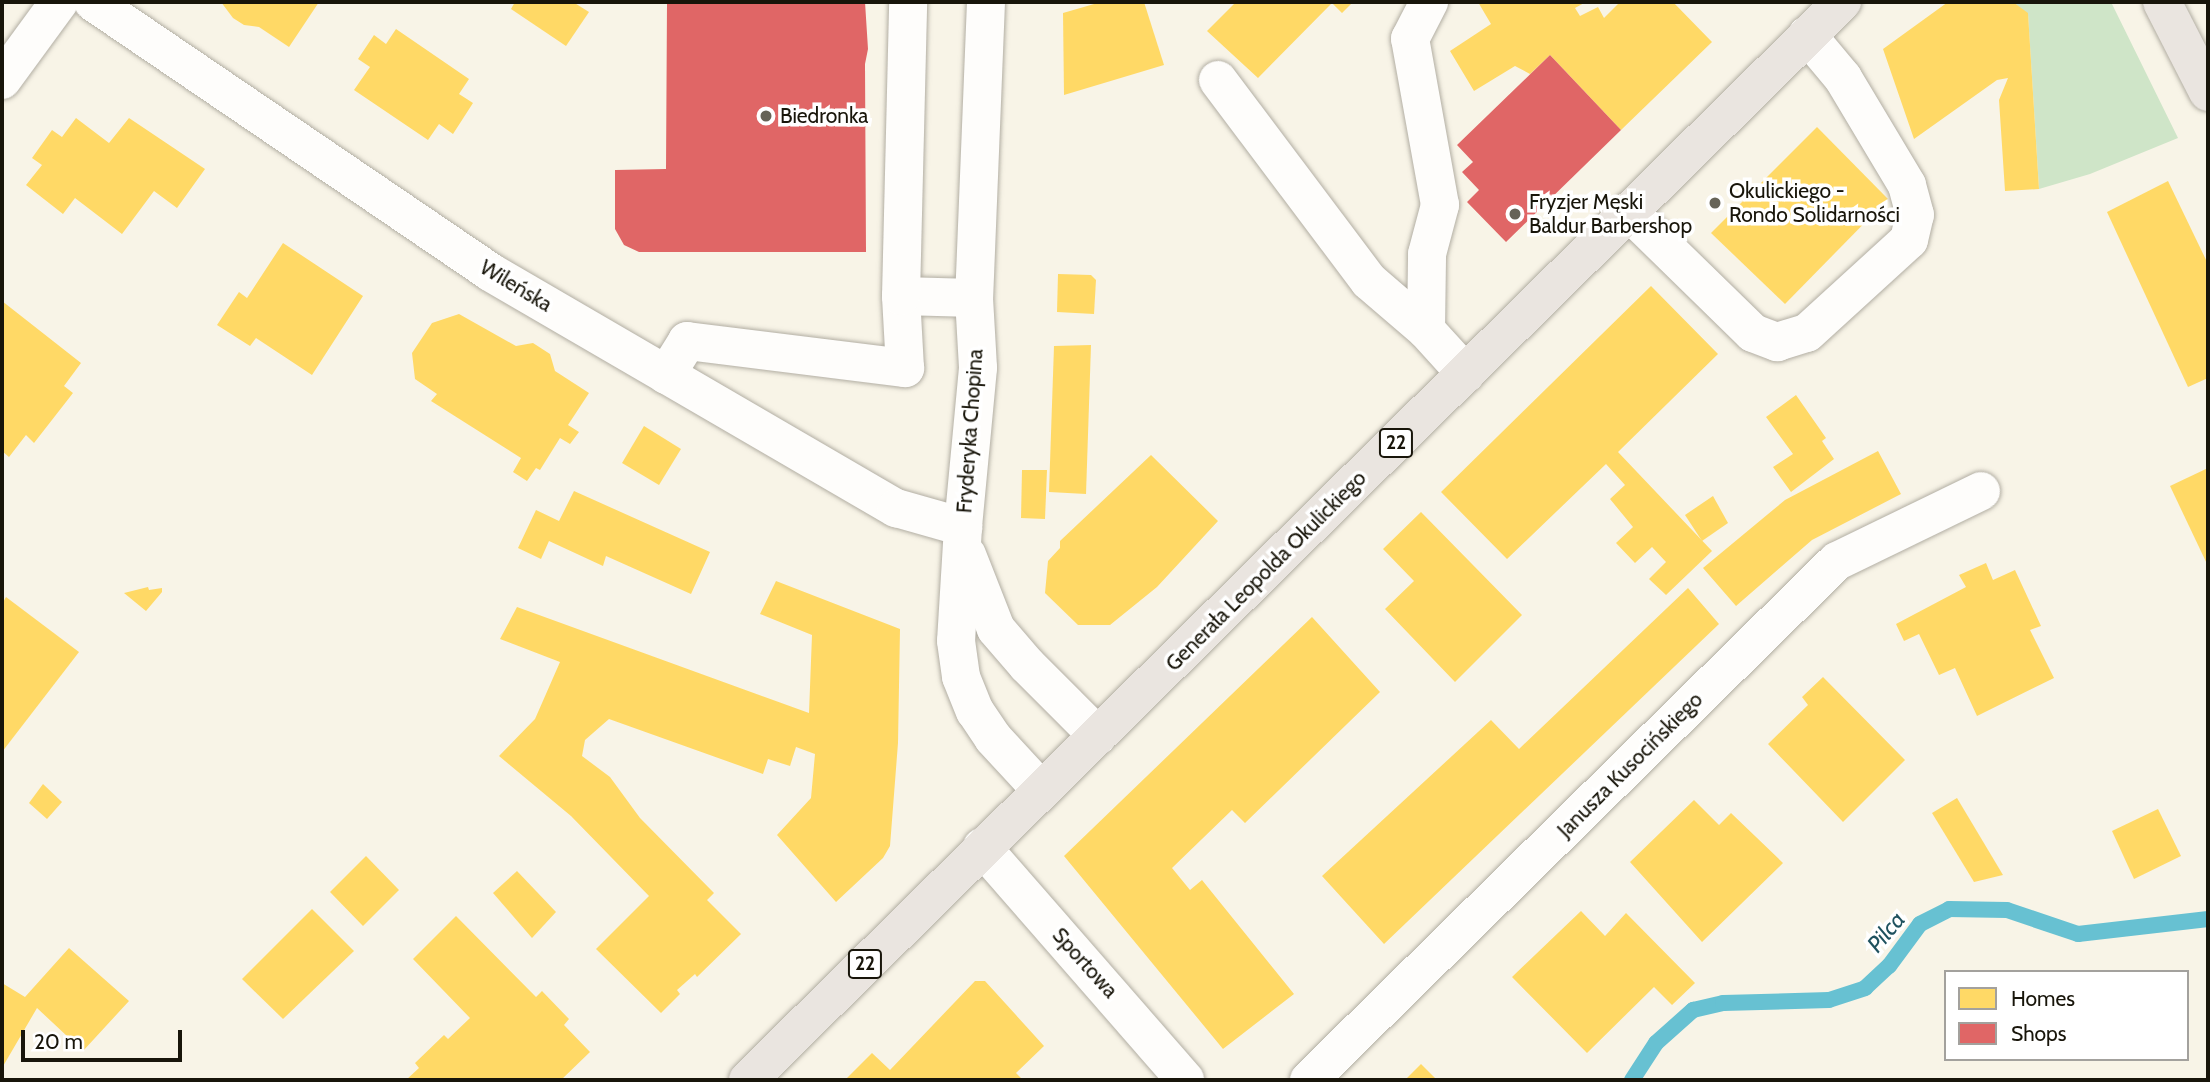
<!DOCTYPE html>
<html>
<head>
<meta charset="utf-8">
<style>
  body { margin:0 }
  #map { position:relative; width:2210px; height:1082px; overflow:hidden; background:#f8f4e7; font-family:Cabin,sans-serif }
  div>[style] { position:absolute }
  [style*='--x'] { left:calc(var(--x)*1px); top:calc(var(--y)*1px); width:calc(var(--w)*1px); rotate:calc(var(--a)*1deg) }
  .green>* { inset:0; background:#cfe5c8 }
  .homes>* { inset:0; background:#ffd966 }
  .shops>* { inset:0; background:#e06666 }
  .stream>* { height:16px; margin:-8px; padding:0 8px; transform-origin:8px; border-radius:8px; background:#67c1d2 }
  .roads { filter:drop-shadow(0 0 2px #b2aea3) drop-shadow(0 0 2px #b2aea3) }
  .minor>* { height:38px; margin:-19px; padding:0 19px; transform-origin:19px; border-radius:19px; background:#fefdfb }
  .major>* { height:38px; margin:-19px; padding:0 19px; transform-origin:19px; border-radius:19px; background:#eae5e0 }
  .dots>* { width:19px; height:19px; translate:-50% -50%; box-sizing:border-box; border:4px solid #fff; border-radius:50% }
  span { translate:-50% -50%; white-space:nowrap; text-align:center; line-height:1.15; -webkit-text-stroke:7px #fff; paint-order:stroke }
  .shield-label span { padding:2px 5px; background:#fff; border:2px solid; border-radius:5px; -webkit-text-stroke-width:0 }
  .shield-label { font-size:19px; color:#18150a; font-weight:700 }
  .poi-label { font-size:21px; color:#18150a }
  .left { translate:0 -50%; text-align:left }
  .street-label { font-size:21px; color:#18150a }
  .water-label { font-size:23px; color:#1e515e; font-style:italic }
  .frame { position:absolute; inset:0; border:4px solid #18150a; pointer-events:none }
  .legend { position:absolute; left:1944px; top:970px; width:245px; height:91px; box-sizing:border-box; background:#fff; border:2px solid #a3a19d; margin:0; padding:9px 12px; list-style:none; font-size:21px; color:#18150a }
  .legend li { display:flex; align-items:center; gap:14px; height:35px }
  .legend b { width:35px; border:2px solid #a3a19d }
  .scale { position:absolute; left:21px; top:1030px; width:161px; height:32px; box-sizing:border-box; border:4px solid #18150a; border-top:0; padding-left:9px; font-size:21px; line-height:24px; white-space:nowrap; color:#18150a; -webkit-text-stroke:5px #fff; paint-order:stroke }
</style>
</head>
<body>
<div id="map">
  <div class="green">
    <i style="clip-path:polygon(2013px 2px,2112px 4px,2178px 138px,2090px 174px,2039px 189px,2028px 14px)"></i>
  </div>
  <div class="homes">
    <i style="clip-path:polygon(221px 2px,319px 2px,289px 47px,259px 27px,244px 25px,233px 18px)"></i>
    <i style="clip-path:polygon(515px 2px,573px 2px,589px 12px,566px 46px,511px 9px)"></i>
    <i style="clip-path:polygon(1101px 2px,1144px 2px,1164px 65px,1064px 95px,1063px 13px)"></i>
    <i style="clip-path:polygon(1236px 2px,1353px 2px,1342px 13px,1332px 3px,1258px 78px,1207px 31px)"></i>
    <i style="clip-path:polygon(1478px 2px,1586px 2px,1575px 8px,1580px 16px,1598px 7px,1604px 18px,1620px 2px,1673px 2px,1712px 42px,1621px 130px,1550px 55px,1530px 74px,1515px 66px,1474px 91px,1450px 51px,1491px 24px)"></i>
    <i style="clip-path:polygon(1948px 2px,2013px 2px,2028px 13px,2039px 189px,2005px 191px,1999px 100px,2008px 78px,1997px 80px,1914px 139px,1883px 49px)"></i>
    <i style="clip-path:polygon(396px 29px,469px 79px,459px 94px,473px 103px,453px 134px,439px 124px,428px 140px,354px 90px,370px 67px,358px 59px,374px 35px,386px 44px)"></i>
    <i style="clip-path:polygon(76px 118px,109px 143px,129px 118px,205px 169px,177px 208px,154px 191px,122px 234px,75px 198px,63px 214px,26px 185px,42px 165px,32px 158px,52px 130px,62px 137px)"></i>
    <i style="clip-path:polygon(1817px 127px,1888px 199px,1785px 304px,1711px 233px)"></i>
    <i style="clip-path:polygon(2168px 181px,2208px 264px,2208px 378px,2188px 387px,2107px 212px)"></i>
    <i style="clip-path:polygon(283px 243px,363px 296px,312px 375px,256px 338px,250px 346px,217px 325px,239px 292px,247px 298px)"></i>
    <i style="clip-path:polygon(1058px 274px,1091px 275px,1096px 280px,1094px 314px,1057px 312px)"></i>
    <i style="clip-path:polygon(1651px 286px,1718px 354px,1618px 452px,1712px 551px,1666px 595px,1649px 579px,1666px 562px,1652px 547px,1635px 563px,1616px 543px,1633px 527px,1610px 499px,1625px 485px,1606px 464px,1507px 559px,1441px 492px)"></i>
    <i style="clip-path:polygon(2px 301px,81px 363px,64px 386px,73px 393px,34px 443px,26px 435px,9px 457px,2px 451px)"></i>
    <i style="clip-path:polygon(459px 314px,516px 346px,533px 343px,550px 354px,555px 371px,589px 393px,568px 425px,579px 432px,570px 444px,560px 438px,540px 470px,536px 468px,527px 481px,513px 472px,521px 458px,431px 401px,437px 394px,415px 379px,412px 353px,432px 323px)"></i>
    <i style="clip-path:polygon(1091px 345px,1086px 494px,1049px 492px,1054px 346px)"></i>
    <i style="clip-path:polygon(1796px 395px,1826px 438px,1822px 441px,1834px 459px,1791px 492px,1773px 467px,1793px 454px,1766px 417px)"></i>
    <i style="clip-path:polygon(644px 426px,681px 449px,659px 485px,622px 463px)"></i>
    <i style="clip-path:polygon(1878px 451px,1901px 494px,1812px 540px,1736px 606px,1703px 568px,1785px 500px)"></i>
    <i style="clip-path:polygon(1151px 455px,1218px 521px,1157px 587px,1110px 625px,1078px 625px,1045px 593px,1048px 561px,1060px 548px,1060px 541px)"></i>
    <i style="clip-path:polygon(2208px 468px,2208px 566px,2170px 486px)"></i>
    <i style="clip-path:polygon(1022px 470px,1047px 470px,1045px 519px,1021px 518px)"></i>
    <i style="clip-path:polygon(574px 491px,710px 552px,691px 594px,606px 556px,603px 566px,549px 541px,541px 559px,518px 548px,536px 510px,559px 521px)"></i>
    <i style="clip-path:polygon(1713px 496px,1728px 523px,1702px 541px,1685px 515px)"></i>
    <i style="clip-path:polygon(1421px 512px,1522px 615px,1455px 682px,1385px 609px,1414px 581px,1383px 549px)"></i>
    <i style="clip-path:polygon(1986px 563px,1993px 580px,2015px 570px,2041px 626px,2030px 630px,2054px 678px,1977px 716px,1955px 668px,1939px 675px,1919px 634px,1904px 641px,1896px 624px,1966px 587px,1959px 575px)"></i>
    <i style="clip-path:polygon(776px 581px,900px 629px,898px 743px,890px 846px,883px 858px,836px 902px,777px 835px,811px 798px,815px 754px,796px 747px,790px 766px,768px 759px,763px 774px,609px 719px,585px 740px,582px 756px,610px 777px,640px 818px,714px 893px,707px 900px,741px 934px,697px 977px,695px 974px,677px 990px,680px 994px,661px 1013px,596px 949px,649px 896px,571px 816px,499px 756px,535px 719px,560px 662px,500px 639px,517px 607px,809px 713px,812px 635px,760px 614px)"></i>
    <i style="clip-path:polygon(148px 587px,149px 590px,162px 588px,162px 592px,146px 611px,124px 593px)"></i>
    <i style="clip-path:polygon(1688px 588px,1719px 624px,1384px 944px,1322px 876px,1491px 720px,1519px 749px)"></i>
    <i style="clip-path:polygon(6px 597px,79px 652px,2px 752px,2px 604px)"></i>
    <i style="clip-path:polygon(1312px 617px,1380px 692px,1245px 823px,1232px 810px,1172px 868px,1190px 890px,1202px 880px,1294px 994px,1223px 1049px,1064px 856px)"></i>
    <i style="clip-path:polygon(1823px 677px,1905px 760px,1843px 822px,1768px 744px,1808px 705px,1802px 697px)"></i>
    <i style="clip-path:polygon(43px 784px,62px 802px,47px 819px,29px 803px)"></i>
    <i style="clip-path:polygon(1957px 798px,2003px 875px,1974px 882px,1932px 813px)"></i>
    <i style="clip-path:polygon(1694px 800px,1719px 825px,1731px 813px,1783px 863px,1702px 942px,1630px 862px)"></i>
    <i style="clip-path:polygon(2158px 809px,2181px 856px,2134px 879px,2112px 831px)"></i>
    <i style="clip-path:polygon(366px 856px,399px 890px,363px 926px,330px 892px)"></i>
    <i style="clip-path:polygon(517px 871px,556px 912px,532px 938px,493px 893px)"></i>
    <i style="clip-path:polygon(312px 909px,354px 951px,283px 1019px,242px 979px)"></i>
    <i style="clip-path:polygon(1581px 911px,1605px 936px,1626px 913px,1695px 983px,1672px 1005px,1654px 987px,1587px 1053px,1512px 977px)"></i>
    <i style="clip-path:polygon(456px 916px,536px 997px,542px 991px,569px 1019px,564px 1025px,590px 1052px,561px 1080px,406px 1080px,419px 1068px,415px 1063px,444px 1035px,448px 1039px,470px 1018px,413px 959px)"></i>
    <i style="clip-path:polygon(69px 948px,129px 1001px,83px 1051px,37px 1008px,2px 1068px,2px 983px,25px 997px)"></i>
    <i style="clip-path:polygon(975px 981px,985px 981px,1044px 1046px,1016px 1073px,1023px 1080px,845px 1080px,872px 1053px,890px 1070px)"></i>
    <i style="clip-path:polygon(1421px 1064px,1437px 1080px,1405px 1080px)"></i>
  </div>
  <div class="shops">
    <i style="clip-path:polygon(667px 2px,865px 2px,868px 49px,865px 64px,866px 252px,639px 252px,624px 245px,615px 229px,615px 170px,666px 169px)"></i>
    <i style="clip-path:polygon(1550px 55px,1621px 130px,1506px 242px,1467px 202px,1479px 190px,1462px 172px,1473px 162px,1457px 145px)"></i>
  </div>
  <div class="stream">
    <i style="--x:1632;--y:1080;--w:44;--a:-57"></i>
    <i style="--x:1656;--y:1043;--w:50;--a:-41.7"></i>
    <i style="--x:1693;--y:1010;--w:31;--a:-13"></i>
    <i style="--x:1723;--y:1003;--w:106;--a:-1.6"></i>
    <i style="--x:1829;--y:1000;--w:38;--a:-18"></i>
    <i style="--x:1865;--y:988;--w:33;--a:-43"></i>
    <i style="--x:1889;--y:966;--w:52;--a:-53.6"></i>
    <i style="--x:1920;--y:924;--w:33;--a:-27"></i>
    <i style="--x:1949;--y:909;--w:58;--a:1"></i>
    <i style="--x:2007;--y:910;--w:75;--a:18.7"></i>
    <i style="--x:2078;--y:934;--w:131;--a:-6.6"></i>
  </div>
  <div class="roads">
    <div class="minor">
      <i style="--x:93;--y:2;--w:480;--a:34.2"></i>
      <i style="--x:490;--y:272;--w:470;--a:30.2"></i>
      <i style="--x:896;--y:508;--w:70;--a:15.8"></i>
      <i style="--x:986;--y:2;--w:296;--a:92.3"></i>
      <i style="--x:974;--y:298;--w:70;--a:86.7"></i>
      <i style="--x:978;--y:368;--w:160;--a:95.4"></i>
      <i style="--x:963;--y:527;--w:114;--a:93.5"></i>
      <i style="--x:956;--y:641;--w:36;--a:82"></i>
      <i style="--x:961;--y:677;--w:37;--a:68"></i>
      <i style="--x:975;--y:711;--w:32;--a:56"></i>
      <i style="--x:993;--y:738;--w:71;--a:47.3"></i>
      <i style="--x:2;--y:80;--w:97;--a:-53.8"></i>
      <i style="--x:1218;--y:80;--w:251;--a:53.1"></i>
      <i style="--x:1369;--y:281;--w:75;--a:40.7"></i>
      <i style="--x:1426;--y:330;--w:59;--a:47.7"></i>
      <i style="--x:1629;--y:212;--w:173;--a:44.3"></i>
      <i style="--x:1753;--y:333;--w:26;--a:21"></i>
      <i style="--x:1777;--y:342;--w:31;--a:-17"></i>
      <i style="--x:1807;--y:333;--w:138;--a:-42.4"></i>
      <i style="--x:1909;--y:240;--w:26;--a:-77"></i>
      <i style="--x:1915;--y:215;--w:31;--a:-105"></i>
      <i style="--x:1907;--y:185;--w:125;--a:-120.9"></i>
      <i style="--x:1843;--y:78;--w:56;--a:-129.9"></i>
      <i style="--x:901;--y:296;--w:73;--a:1.6"></i>
      <i style="--x:1426;--y:330;--w:76;--a:-89.2"></i>
      <i style="--x:1427;--y:254;--w:51;--a:-75.1"></i>
      <i style="--x:1440;--y:205;--w:169;--a:-100.2"></i>
      <i style="--x:1410;--y:39;--w:42;--a:-62.8"></i>
      <i style="--x:666;--y:375;--w:40;--a:-58"></i>
      <i style="--x:687;--y:341;--w:220;--a:7.1"></i>
      <i style="--x:905;--y:368;--w:72;--a:-93.2"></i>
      <i style="--x:901;--y:296;--w:294;--a:-88.6"></i>
      <i style="--x:967;--y:555;--w:79;--a:68.6"></i>
      <i style="--x:996;--y:629;--w:48;--a:49.3"></i>
      <i style="--x:1027;--y:665;--w:100;--a:45"></i>
      <i style="--x:982;--y:847;--w:309;--a:48.9"></i>
      <i style="--x:1309;--y:1080;--w:740;--a:-44.51"></i>
      <i style="--x:1837;--y:561;--w:160;--a:-25.9"></i>
    </div>
    <div class="major">
      <i style="--x:2162;--y:2;--w:101;--a:62.9"></i>
      <i style="--x:748;--y:1080;--w:1536;--a:-44.58"></i>
    </div>
  </div>
  <div class="dots">
    <i style="left:766px;top:116px;background:#666357"></i>
    <i style="left:1715px;top:203px;background:#666357"></i>
    <i style="left:1515px;top:214px;background:#666357"></i>
  </div>
  <div class="shield-label">
    <span style="left:1396px;top:443px">22</span>
    <span style="left:865px;top:964px">22</span>
  </div>
  <div class="poi-label">
    <span class="left" style="left:780px;top:116px">Biedronka</span>
    <span class="left" style="left:1729px;top:203px">Okulickiego -<br>Rondo Solidarności</span>
    <span class="left" style="left:1529px;top:214px">Fryzjer Męski<br>Baldur Barbershop</span>
  </div>
  <div class="street-label">
    <span style="left:516px;top:286px;rotate:31deg">Wileńska</span>
    <span style="left:970px;top:431px;rotate:-86deg">Fryderyka Chopina</span>
    <span style="left:1266px;top:571px;rotate:-45deg">Generała Leopolda Okulickiego</span>
    <span style="left:1630px;top:765px;rotate:-45deg">Janusza Kusocińskiego</span>
    <span style="left:1085px;top:963px;rotate:48deg">Sportowa</span>
  </div>
  <div class="water-label">
    <span style="left:1886px;top:932px;rotate:-50deg">Pilca</span>
  </div>
  <div class="frame"></div>
  <ul class="legend">
  <li><b style="height:19px;background:#ffd966"></b>Homes</li>
  <li><b style="height:19px;background:#e06666"></b>Shops</li>
  </ul>
  <div class="scale">20 m</div>
</div>
</body>
</html>
